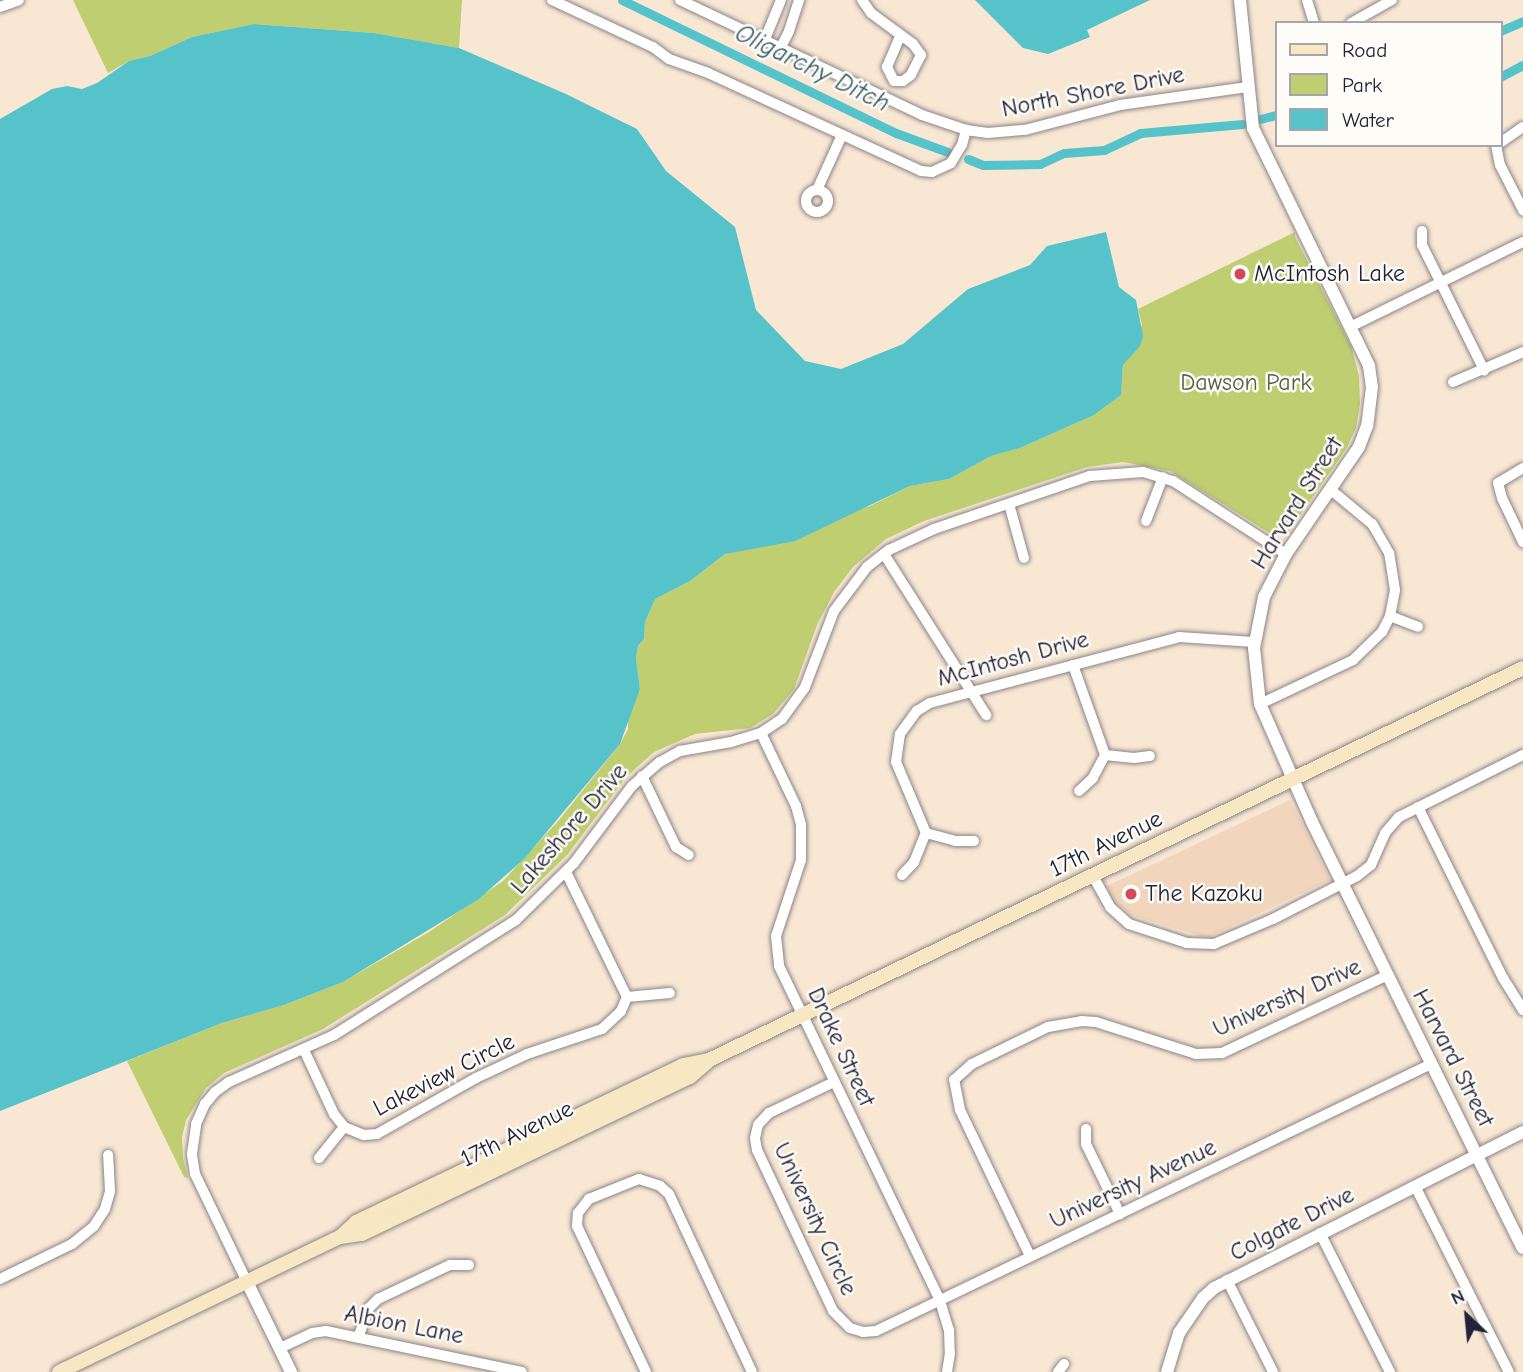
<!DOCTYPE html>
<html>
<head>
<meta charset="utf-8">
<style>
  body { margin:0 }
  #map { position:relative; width:1523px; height:1372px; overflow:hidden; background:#f7e7d3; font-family:"Comic Neue",sans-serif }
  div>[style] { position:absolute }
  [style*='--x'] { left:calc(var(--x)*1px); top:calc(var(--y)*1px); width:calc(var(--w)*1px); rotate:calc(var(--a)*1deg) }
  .built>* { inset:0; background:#f1d5bd }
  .green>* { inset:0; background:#bece71 }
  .water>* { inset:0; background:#55c3c9 }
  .canal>* { height:9px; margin:-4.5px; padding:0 4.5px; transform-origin:4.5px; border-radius:4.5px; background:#55c3c9 }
  .roads { filter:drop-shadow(0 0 2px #8c8487) drop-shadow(0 0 2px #8c8487) }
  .minor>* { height:10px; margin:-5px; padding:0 5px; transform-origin:5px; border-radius:5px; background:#fff }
  .minor>.ring { margin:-5px; padding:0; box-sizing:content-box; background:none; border:10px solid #fff; border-radius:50% }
  .tertiary>* { height:12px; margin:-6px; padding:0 6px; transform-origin:6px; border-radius:6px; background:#fff }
  .secondary>* { height:14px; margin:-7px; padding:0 7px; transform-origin:7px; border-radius:7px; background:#f7e8c3 }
  .dots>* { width:19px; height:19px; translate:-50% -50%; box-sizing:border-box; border:4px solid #fdfcf7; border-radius:50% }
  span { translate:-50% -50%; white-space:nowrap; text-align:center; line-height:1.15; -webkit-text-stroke:5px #fdfcf7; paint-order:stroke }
  .street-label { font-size:24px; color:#22223b }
  .poi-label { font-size:24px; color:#22223b }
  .left { translate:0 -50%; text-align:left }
  .park-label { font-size:24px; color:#595e4e }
  .water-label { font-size:26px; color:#345a6d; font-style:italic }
  .legend { position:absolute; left:1275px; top:21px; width:228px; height:126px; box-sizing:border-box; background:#fdfcf7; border:2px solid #a5a5ac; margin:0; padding:9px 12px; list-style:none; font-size:21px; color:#22223b }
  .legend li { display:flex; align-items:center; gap:14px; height:35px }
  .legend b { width:35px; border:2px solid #a5a5ac }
  .north { position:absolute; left:1432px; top:1281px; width:70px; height:70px; -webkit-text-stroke:5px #fdfcf7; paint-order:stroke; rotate:334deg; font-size:19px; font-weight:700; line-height:28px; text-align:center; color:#22223b }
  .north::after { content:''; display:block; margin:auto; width:24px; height:32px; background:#22223b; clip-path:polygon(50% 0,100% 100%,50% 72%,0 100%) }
</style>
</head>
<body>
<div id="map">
  <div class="built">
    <i style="clip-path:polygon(1290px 800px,1330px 880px,1207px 938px,1131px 915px,1114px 901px,1107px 886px)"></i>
  </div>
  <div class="green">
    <i style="clip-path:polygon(73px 0,462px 0,459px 48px,374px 33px,254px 24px,192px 37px,150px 56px,129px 61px,108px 73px)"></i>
    <i style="clip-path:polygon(1295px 232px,1295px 237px,1351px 346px,1359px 376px,1360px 404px,1356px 428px,1346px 449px,1286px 535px,1273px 535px,1170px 471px,1123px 462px,1087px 467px,924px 521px,886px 539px,853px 567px,834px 592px,817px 625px,794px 689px,773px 714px,750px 728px,695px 734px,654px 752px,626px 777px,567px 855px,505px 915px,323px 1029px,224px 1073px,206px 1088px,186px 1120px,182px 1137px,183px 1158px,188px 1178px,184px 1177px,127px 1061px,222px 1023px,284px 1005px,343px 982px,429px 932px,503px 881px,560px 819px,620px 744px,628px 729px,628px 720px,640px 689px,636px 658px,638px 646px,644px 639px,645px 622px,655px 599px,690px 581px,725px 554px,870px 506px,910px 486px,949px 479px,991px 456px,1020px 448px,1094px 415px,1121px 395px,1123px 365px,1142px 325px,1138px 309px)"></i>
  </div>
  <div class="water">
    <i style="clip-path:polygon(975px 0,1150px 0,1087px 30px,1090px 37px,1048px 54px,1023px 48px)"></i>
    <i style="clip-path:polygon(254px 24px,374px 33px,459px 48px,566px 94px,637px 129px,666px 171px,735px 227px,756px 310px,805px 361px,841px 369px,903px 344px,968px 289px,1030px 265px,1047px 246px,1106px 232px,1119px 287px,1136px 300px,1143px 336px,1140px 346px,1123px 365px,1121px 395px,1094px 415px,1020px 448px,991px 456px,949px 479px,910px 486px,795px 541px,725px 554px,690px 581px,655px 599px,645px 622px,644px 639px,638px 646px,636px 658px,640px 689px,620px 744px,525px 858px,479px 899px,343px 982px,284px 1005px,222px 1023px,0 1111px,0 119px,52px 89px,67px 86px,82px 89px,97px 83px,129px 61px,150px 56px,192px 37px)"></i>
  </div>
  <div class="canal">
    <i style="--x:622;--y:0;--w:305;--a:25.9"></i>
    <i style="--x:896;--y:133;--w:55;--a:20.1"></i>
    <i style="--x:1500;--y:31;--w:25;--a:-23"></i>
    <i style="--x:1500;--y:77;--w:26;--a:-28"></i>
    <i style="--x:1260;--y:119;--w:16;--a:-14"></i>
    <i style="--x:968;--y:159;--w:16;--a:22"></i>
    <i style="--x:983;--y:165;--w:57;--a:-1"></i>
    <i style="--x:1040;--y:164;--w:26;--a:-25"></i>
    <i style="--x:1064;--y:153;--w:40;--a:-4.3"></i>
    <i style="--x:1104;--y:150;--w:40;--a:-25"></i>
    <i style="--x:1140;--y:133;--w:103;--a:-5"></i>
  </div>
  <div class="roads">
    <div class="minor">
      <i style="--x:552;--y:0;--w:111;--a:25"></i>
      <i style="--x:653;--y:47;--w:20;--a:37"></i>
      <i style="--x:669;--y:59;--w:41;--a:19.7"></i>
      <i style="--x:708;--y:73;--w:234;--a:24.7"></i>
      <i style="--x:921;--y:171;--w:11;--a:5"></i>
      <i style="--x:932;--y:172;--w:21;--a:-25"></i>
      <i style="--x:951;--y:163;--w:21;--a:-59"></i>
      <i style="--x:962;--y:145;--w:16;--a:-75"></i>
      <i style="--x:680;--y:0;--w:268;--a:25.4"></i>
      <i style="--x:922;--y:115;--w:46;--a:18.8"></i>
      <i style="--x:966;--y:130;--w:22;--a:8"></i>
      <i style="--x:988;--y:133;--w:37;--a:-5"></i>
      <i style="--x:1025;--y:130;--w:98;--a:-14.7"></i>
      <i style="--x:1120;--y:105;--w:129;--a:-8"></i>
      <i style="--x:862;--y:0;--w:16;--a:55"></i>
      <i style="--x:871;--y:13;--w:52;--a:36.4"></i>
      <i style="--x:913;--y:44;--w:14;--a:54"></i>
      <i style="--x:921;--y:55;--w:22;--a:117"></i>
      <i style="--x:911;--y:75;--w:10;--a:143"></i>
      <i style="--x:903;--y:81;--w:9;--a:180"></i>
      <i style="--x:894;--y:81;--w:16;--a:-117"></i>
      <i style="--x:887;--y:67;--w:33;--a:-67"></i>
      <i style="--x:1307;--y:0;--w:24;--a:73"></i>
      <i style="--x:0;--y:7;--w:20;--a:-20"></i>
      <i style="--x:1351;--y:23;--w:47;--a:-29.3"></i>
      <i style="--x:765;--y:39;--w:42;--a:-67.7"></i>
      <i style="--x:781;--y:47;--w:18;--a:-63"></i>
      <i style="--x:789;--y:31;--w:33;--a:-72"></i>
      <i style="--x:1500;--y:143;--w:28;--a:-35"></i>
      <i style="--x:1496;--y:145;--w:20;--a:79"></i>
      <i style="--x:1500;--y:165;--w:51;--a:62.9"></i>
      <i class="ring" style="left:806px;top:190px;width:12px;height:12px"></i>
      <i style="--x:817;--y:190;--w:60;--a:-65.6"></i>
      <i style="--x:1422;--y:231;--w:14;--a:90"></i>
      <i style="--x:1422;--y:245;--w:140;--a:63.6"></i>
      <i style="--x:1350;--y:327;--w:193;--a:-26.2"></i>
      <i style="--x:1453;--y:382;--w:76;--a:-23.2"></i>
      <i style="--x:1523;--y:468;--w:29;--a:149"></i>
      <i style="--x:1498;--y:483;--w:16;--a:75"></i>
      <i style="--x:1502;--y:498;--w:49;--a:64.5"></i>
      <i style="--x:1009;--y:504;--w:56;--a:74.5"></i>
      <i style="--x:1146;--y:521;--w:47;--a:-68.9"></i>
      <i style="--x:884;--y:554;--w:191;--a:57.6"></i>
      <i style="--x:1390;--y:616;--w:30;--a:21"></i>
      <i style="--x:1073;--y:665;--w:96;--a:70.4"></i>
      <i style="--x:1105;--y:755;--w:26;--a:118"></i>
      <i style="--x:1093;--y:778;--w:19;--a:137"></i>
      <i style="--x:1260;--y:704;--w:103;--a:-25.3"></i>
      <i style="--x:1353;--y:660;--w:40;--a:-44"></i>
      <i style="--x:1382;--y:632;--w:18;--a:-63"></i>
      <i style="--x:1390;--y:616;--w:26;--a:-79"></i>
      <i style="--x:1395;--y:590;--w:37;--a:-99"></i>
      <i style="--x:1389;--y:553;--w:34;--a:-120"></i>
      <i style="--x:1372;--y:524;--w:53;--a:-140.3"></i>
      <i style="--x:761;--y:733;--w:81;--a:64.4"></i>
      <i style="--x:796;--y:806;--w:20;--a:75"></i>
      <i style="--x:801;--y:825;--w:35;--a:90"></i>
      <i style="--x:801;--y:860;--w:80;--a:108.2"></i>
      <i style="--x:776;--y:936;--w:30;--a:84"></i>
      <i style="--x:779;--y:966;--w:372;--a:64.3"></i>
      <i style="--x:940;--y:1301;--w:30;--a:73"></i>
      <i style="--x:949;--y:1330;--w:23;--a:88"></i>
      <i style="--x:950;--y:1353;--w:19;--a:99"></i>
      <i style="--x:1105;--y:755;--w:29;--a:6"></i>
      <i style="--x:1134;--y:758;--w:16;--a:-7"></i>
      <i style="--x:642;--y:776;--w:79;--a:64.4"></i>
      <i style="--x:676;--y:847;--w:15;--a:32"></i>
      <i style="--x:1418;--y:807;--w:191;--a:63.6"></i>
      <i style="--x:1503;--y:978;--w:38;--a:58"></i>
      <i style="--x:926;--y:833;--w:30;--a:15"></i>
      <i style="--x:955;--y:841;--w:19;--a:0"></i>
      <i style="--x:566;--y:872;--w:139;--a:64"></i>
      <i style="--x:902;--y:875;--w:18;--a:-47"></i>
      <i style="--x:914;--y:862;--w:31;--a:-68"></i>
      <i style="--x:926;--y:833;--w:77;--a:-112.9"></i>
      <i style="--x:896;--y:762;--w:28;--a:-82"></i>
      <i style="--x:900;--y:734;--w:29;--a:-54"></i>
      <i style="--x:917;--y:711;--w:15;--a:-32"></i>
      <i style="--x:930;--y:703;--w:258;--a:-14.8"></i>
      <i style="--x:1179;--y:637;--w:75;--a:3.8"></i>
      <i style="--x:1093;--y:876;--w:35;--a:61"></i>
      <i style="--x:1110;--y:907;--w:25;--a:42"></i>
      <i style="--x:1129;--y:924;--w:61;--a:18.1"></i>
      <i style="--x:1187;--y:943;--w:27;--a:2"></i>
      <i style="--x:1214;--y:944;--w:64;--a:-23"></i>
      <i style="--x:1273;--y:919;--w:94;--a:-27.1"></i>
      <i style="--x:1357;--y:876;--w:18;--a:-38"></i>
      <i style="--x:1371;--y:865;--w:35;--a:-66"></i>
      <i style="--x:1385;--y:833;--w:21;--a:-49"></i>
      <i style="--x:1399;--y:817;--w:139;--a:-26.6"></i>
      <i style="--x:304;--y:1050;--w:71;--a:64.9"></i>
      <i style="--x:334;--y:1114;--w:16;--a:52"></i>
      <i style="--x:344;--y:1127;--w:22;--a:22"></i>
      <i style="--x:364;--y:1135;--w:13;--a:-4"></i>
      <i style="--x:377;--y:1134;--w:114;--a:-29.5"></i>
      <i style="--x:476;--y:1078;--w:56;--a:-25.2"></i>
      <i style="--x:527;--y:1054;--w:79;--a:-18.4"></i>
      <i style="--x:602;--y:1029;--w:26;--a:-43"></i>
      <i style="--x:621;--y:1011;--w:15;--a:-67"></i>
      <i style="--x:627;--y:997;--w:43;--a:-5.3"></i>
      <i style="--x:834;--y:1082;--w:72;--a:154.5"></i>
      <i style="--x:769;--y:1113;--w:16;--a:133"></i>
      <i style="--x:758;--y:1125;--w:13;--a:103"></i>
      <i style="--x:755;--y:1138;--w:12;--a:81"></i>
      <i style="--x:757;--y:1150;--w:178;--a:64.7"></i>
      <i style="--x:833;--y:1311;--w:24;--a:45"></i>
      <i style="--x:850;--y:1328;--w:14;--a:17"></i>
      <i style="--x:863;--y:1332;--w:13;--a:-4"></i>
      <i style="--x:876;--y:1331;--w:616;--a:-25.69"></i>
      <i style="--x:1086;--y:1129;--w:15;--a:90"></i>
      <i style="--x:1086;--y:1144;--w:78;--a:64.1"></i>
      <i style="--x:319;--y:1158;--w:40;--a:-51"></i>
      <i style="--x:1415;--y:1186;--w:208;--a:63.2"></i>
      <i style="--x:1320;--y:1233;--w:156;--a:63.3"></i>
      <i style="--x:1030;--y:1256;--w:162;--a:-115.6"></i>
      <i style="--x:960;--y:1110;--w:31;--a:-101"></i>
      <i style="--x:954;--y:1080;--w:24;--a:-42"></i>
      <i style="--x:972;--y:1064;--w:85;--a:-26"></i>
      <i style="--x:1048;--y:1027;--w:34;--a:-10"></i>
      <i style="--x:1081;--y:1021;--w:15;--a:4"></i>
      <i style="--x:1096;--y:1022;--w:105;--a:17.7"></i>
      <i style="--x:1196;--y:1054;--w:26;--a:-2"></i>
      <i style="--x:1222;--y:1053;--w:183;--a:-25.2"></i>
      <i style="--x:0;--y:1279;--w:80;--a:-25.9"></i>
      <i style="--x:72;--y:1244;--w:28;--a:-39"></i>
      <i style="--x:94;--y:1226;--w:20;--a:-57"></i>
      <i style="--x:105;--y:1209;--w:19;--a:-74"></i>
      <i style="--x:110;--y:1191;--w:36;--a:-93"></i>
      <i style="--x:1227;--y:1280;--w:103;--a:63.4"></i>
      <i style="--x:247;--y:1282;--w:120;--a:-115.7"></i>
      <i style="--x:195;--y:1174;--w:20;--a:-99"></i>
      <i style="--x:192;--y:1154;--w:30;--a:-82"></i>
      <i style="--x:196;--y:1124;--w:22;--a:-66"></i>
      <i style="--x:205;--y:1104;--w:16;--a:-50"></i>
      <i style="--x:215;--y:1092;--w:17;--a:-36"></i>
      <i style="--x:229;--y:1082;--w:115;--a:-24.1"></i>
      <i style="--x:334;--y:1035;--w:215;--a:-32.3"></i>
      <i style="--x:516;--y:920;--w:81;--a:-44.5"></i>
      <i style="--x:574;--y:863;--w:96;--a:-53"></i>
      <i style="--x:632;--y:786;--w:37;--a:-41"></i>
      <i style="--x:660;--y:762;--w:23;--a:-29"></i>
      <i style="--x:680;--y:751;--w:52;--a:-10"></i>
      <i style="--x:731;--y:742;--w:31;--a:-17"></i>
      <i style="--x:761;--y:733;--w:25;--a:-34"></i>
      <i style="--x:782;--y:719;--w:39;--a:-54"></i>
      <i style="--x:805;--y:687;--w:81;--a:-69.1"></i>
      <i style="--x:834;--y:611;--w:55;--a:-53.1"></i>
      <i style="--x:867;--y:567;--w:28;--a:-38"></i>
      <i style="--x:889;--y:550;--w:50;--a:-25"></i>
      <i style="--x:934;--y:529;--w:165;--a:-18.8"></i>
      <i style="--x:1090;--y:476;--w:53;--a:-4.3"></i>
      <i style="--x:1143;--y:472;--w:31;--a:17"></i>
      <i style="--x:1173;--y:481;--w:135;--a:32.9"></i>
      <i style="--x:359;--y:1335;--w:29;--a:-70"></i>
      <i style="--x:369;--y:1308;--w:13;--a:-45"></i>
      <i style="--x:378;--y:1299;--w:80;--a:-25.3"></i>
      <i style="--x:450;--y:1265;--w:19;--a:0"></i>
      <i style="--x:280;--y:1348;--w:35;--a:-25"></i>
      <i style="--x:312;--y:1333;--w:14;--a:-8"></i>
      <i style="--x:326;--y:1331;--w:200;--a:11.8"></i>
      <i style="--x:646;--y:1372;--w:161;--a:-115.3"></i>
      <i style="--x:577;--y:1226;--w:13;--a:-86"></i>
      <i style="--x:578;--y:1213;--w:18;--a:-52"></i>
      <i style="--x:589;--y:1199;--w:54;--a:-21.8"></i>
      <i style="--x:639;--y:1179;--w:22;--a:18"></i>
      <i style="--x:660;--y:1186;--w:12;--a:42"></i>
      <i style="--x:669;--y:1194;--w:196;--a:65"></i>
      <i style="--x:1058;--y:1372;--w:10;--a:-53"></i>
    </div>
    <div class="tertiary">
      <i style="--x:1240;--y:0;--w:129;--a:84.2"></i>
      <i style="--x:1253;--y:128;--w:235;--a:64"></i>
      <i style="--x:1356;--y:339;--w:30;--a:64"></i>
      <i style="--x:1369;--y:366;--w:21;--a:82"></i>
      <i style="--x:1372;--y:387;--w:39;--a:97"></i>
      <i style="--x:1367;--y:426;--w:22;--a:111"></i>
      <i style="--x:1359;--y:447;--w:130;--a:124.3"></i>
      <i style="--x:1286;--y:554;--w:48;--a:117.1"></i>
      <i style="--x:1264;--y:597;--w:52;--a:101.1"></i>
      <i style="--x:1254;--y:648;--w:56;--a:83.9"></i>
      <i style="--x:1260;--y:704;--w:129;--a:66.2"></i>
      <i style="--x:1312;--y:822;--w:475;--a:63.7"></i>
      <i style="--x:247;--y:1282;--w:100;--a:63.9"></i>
      <i style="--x:1167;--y:1372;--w:41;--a:-72.9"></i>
      <i style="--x:1179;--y:1333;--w:42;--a:-55.6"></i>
      <i style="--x:1203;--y:1298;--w:15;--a:-42"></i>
      <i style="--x:1214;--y:1288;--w:346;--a:-26.8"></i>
    </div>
    <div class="secondary">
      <i style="--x:340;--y:1237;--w:22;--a:-8"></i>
      <i style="--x:362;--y:1234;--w:364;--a:-25.6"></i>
      <i style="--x:690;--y:1077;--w:23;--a:-41"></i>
      <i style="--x:59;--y:1372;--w:312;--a:-25.7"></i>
      <i style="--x:340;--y:1237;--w:22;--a:-43"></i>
      <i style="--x:356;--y:1222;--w:363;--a:-25.6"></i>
      <i style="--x:683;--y:1065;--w:26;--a:-11"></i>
      <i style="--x:709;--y:1060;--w:903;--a:-25.71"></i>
    </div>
  </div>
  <div class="dots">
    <i style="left:1240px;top:274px;background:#d1495b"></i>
    <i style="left:1131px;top:894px;background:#d1495b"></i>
  </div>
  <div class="street-label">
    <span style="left:1093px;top:92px;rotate:-11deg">North Shore Drive</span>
    <span style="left:1297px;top:503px;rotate:-58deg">Harvard Street</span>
    <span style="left:1013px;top:659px;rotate:-15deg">McIntosh Drive</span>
    <span style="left:569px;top:829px;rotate:-49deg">Lakeshore Drive</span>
    <span style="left:1106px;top:844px;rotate:-26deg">17th Avenue</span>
    <span style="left:1287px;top:998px;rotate:-24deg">University Drive</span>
    <span style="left:841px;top:1047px;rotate:65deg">Drake Street</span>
    <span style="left:1453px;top:1058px;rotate:63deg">Harvard Street</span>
    <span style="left:444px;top:1075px;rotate:-27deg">Lakeview Circle</span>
    <span style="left:517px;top:1134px;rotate:-26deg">17th Avenue</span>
    <span style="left:1133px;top:1184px;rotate:-25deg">University Avenue</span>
    <span style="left:815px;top:1219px;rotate:65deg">University Circle</span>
    <span style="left:1292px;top:1224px;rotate:-27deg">Colgate Drive</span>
    <span style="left:404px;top:1325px;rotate:11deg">Albion Lane</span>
  </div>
  <div class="poi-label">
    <span class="left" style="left:1254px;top:274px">McIntosh Lake</span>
    <span class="left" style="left:1145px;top:894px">The Kazoku</span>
  </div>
  <div class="park-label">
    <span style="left:1246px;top:383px">Dawson Park</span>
  </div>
  <div class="water-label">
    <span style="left:812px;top:69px;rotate:26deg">Oligarchy Ditch</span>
  </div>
  <ul class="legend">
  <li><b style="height:9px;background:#f7e8c3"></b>Road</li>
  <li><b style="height:19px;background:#bece71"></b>Park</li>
  <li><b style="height:19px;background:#55c3c9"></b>Water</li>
  </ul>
  <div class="north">N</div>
</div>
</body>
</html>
